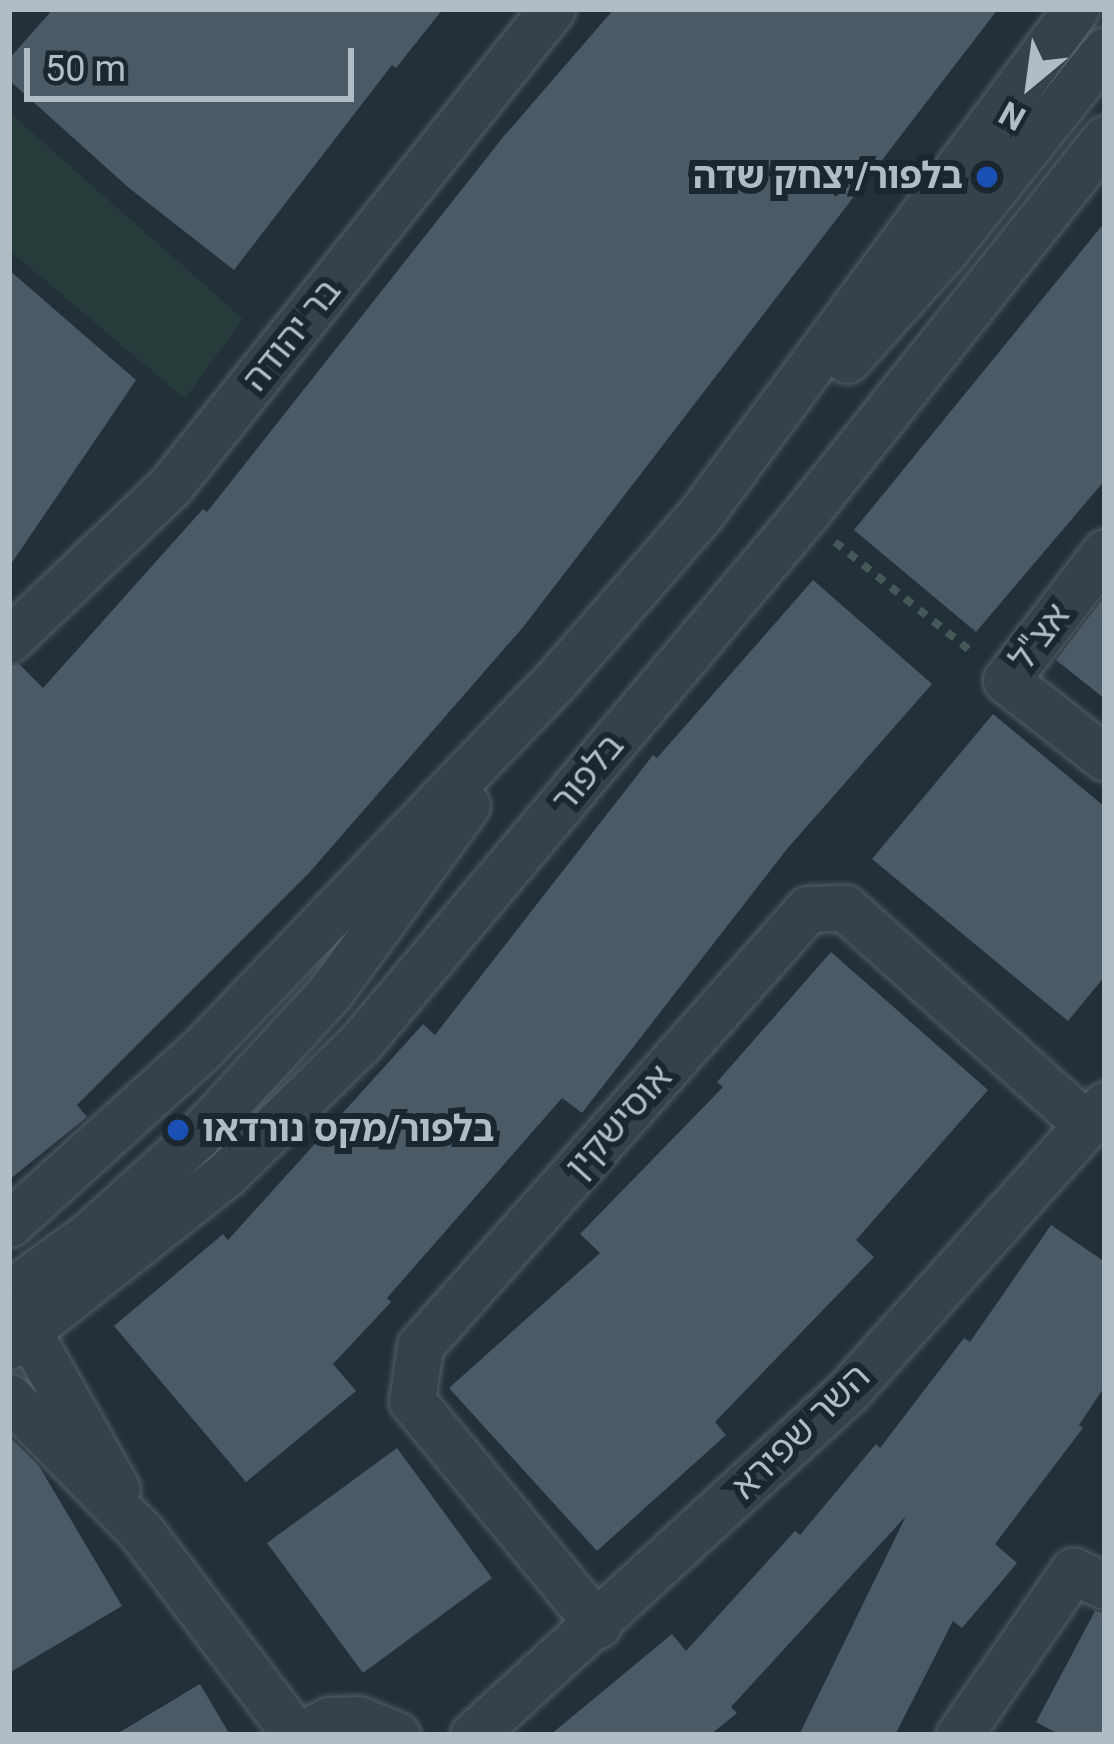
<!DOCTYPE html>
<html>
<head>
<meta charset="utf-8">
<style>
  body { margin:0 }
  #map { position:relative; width:1114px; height:1744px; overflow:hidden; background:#232f39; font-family:Roboto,"Noto Sans Hebrew",sans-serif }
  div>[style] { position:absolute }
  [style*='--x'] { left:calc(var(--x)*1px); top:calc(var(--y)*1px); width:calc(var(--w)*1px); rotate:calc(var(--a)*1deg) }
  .green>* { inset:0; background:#263c3b }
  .building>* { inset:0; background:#4c5a65 }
  .path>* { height:8px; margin-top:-4px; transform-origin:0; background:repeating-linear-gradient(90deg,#455858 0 9px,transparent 0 18px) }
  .roads { filter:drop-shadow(0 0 3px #555f67) drop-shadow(0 0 3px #555f67) }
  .minor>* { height:45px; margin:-22.5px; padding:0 22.5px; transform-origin:22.5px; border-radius:22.5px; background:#36414a }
  .dots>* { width:33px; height:33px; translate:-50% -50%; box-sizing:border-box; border:6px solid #1c262e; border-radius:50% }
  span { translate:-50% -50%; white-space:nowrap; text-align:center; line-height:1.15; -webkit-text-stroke:12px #1c262e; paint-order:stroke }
  .poi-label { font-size:36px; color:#b2bcc5; font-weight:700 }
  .right { translate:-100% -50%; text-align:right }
  .left { translate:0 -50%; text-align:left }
  .street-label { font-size:36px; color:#b2bcc5 }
  .frame { position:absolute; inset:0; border:12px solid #b2bcc5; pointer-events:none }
  .north { position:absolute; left:970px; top:24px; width:120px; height:120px; -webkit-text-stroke:9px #1c262e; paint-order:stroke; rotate:209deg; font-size:33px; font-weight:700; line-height:48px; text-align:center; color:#b2bcc5 }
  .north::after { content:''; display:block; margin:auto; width:42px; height:54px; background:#b2bcc5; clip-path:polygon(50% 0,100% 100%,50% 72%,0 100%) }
  .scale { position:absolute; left:24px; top:48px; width:330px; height:54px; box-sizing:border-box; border:6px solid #b2bcc5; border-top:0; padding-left:15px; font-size:36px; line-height:42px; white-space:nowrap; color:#b2bcc5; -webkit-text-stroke:9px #1c262e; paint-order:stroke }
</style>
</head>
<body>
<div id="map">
  <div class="green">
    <i style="clip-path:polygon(9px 112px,243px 319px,185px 399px,9px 250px)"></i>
  </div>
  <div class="building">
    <i style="clip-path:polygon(53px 9px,443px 9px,396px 68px,392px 65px,234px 270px,129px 188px,9px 80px,9px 59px)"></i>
    <i style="clip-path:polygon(614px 9px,998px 9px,524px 626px,309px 873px,77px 1105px,87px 1117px,9px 1180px,9px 666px,19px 664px,43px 688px,203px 509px,207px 512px,504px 136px)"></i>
    <i style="clip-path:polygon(1105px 222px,1105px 480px,976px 632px,854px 530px)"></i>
    <i style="clip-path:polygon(9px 270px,136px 380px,9px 567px)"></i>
    <i style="clip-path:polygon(813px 580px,932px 684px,787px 849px,582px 1113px,562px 1098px,387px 1298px,391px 1302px,333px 1364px,356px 1391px,246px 1482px,114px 1326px,223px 1234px,228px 1240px,423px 1024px,435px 1035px,653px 755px,657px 758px)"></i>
    <i style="clip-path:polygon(1105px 596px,1105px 699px,1056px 660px)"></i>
    <i style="clip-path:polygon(993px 714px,1105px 807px,1105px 976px,1068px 1021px,872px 859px)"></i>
    <i style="clip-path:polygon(831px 952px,988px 1090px,856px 1240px,874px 1257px,715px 1422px,726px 1435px,597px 1551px,449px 1388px,600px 1253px,580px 1234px,723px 1087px,717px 1082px)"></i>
    <i style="clip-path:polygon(1051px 1225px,1105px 1262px,1105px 1386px,1079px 1425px,1083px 1428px,995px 1544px,1017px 1563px,962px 1628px,953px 1621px,895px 1735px,799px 1735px,906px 1516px,731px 1707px,737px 1713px,710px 1735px,550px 1735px,672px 1634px,686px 1651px,795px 1531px,800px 1535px,876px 1444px,880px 1448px,964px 1338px,970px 1342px)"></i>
    <i style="clip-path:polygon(9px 1436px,39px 1466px,122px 1606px,9px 1673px)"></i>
    <i style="clip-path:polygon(397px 1448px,492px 1578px,363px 1673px,267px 1543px)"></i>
    <i style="clip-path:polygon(1095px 1611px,1105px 1613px,1105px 1735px,1060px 1735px,1036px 1722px)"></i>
    <i style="clip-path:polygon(200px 1684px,230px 1735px,115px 1735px)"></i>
  </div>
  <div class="path">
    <i style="--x:835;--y:542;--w:177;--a:38.8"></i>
  </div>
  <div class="roads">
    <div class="minor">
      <i style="--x:847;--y:360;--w:145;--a:-48.1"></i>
      <i style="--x:944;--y:252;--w:258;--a:-51.4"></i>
      <i style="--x:1105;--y:552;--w:162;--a:127.7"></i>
      <i style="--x:1006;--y:680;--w:126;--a:38.2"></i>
      <i style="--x:9;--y:640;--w:224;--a:-43.7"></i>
      <i style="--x:171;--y:485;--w:610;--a:-51.33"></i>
      <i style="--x:9;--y:1224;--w:259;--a:-42.2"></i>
      <i style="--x:201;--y:1050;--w:513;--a:-46.19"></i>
      <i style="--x:556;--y:680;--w:219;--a:-48.9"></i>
      <i style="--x:700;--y:515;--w:630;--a:-53.38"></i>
      <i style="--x:9;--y:1293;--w:100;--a:-36.1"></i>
      <i style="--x:90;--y:1234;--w:143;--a:-42.2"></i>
      <i style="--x:196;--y:1138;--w:200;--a:-47.4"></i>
      <i style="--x:331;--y:991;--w:230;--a:-53.8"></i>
      <i style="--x:9;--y:1310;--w:30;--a:49"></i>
      <i style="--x:29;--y:1333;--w:179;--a:60.6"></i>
      <i style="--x:9;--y:1346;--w:275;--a:-38.4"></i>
      <i style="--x:225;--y:1175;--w:189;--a:-44.4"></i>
      <i style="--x:360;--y:1043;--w:688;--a:-49.9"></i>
      <i style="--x:803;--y:517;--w:484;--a:-51.4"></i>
      <i style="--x:9;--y:1397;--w:190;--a:45.6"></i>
      <i style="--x:142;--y:1533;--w:254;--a:52.7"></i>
      <i style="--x:598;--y:1625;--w:291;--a:-129.7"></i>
      <i style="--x:412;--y:1401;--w:56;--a:-81.7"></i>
      <i style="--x:420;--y:1346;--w:584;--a:-48.4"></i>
      <i style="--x:808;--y:909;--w:37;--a:-2"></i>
      <i style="--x:845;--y:908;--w:325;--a:41.9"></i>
      <i style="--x:300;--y:1735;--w:33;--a:-27"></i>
      <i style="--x:329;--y:1720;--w:29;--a:-2"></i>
      <i style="--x:358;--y:1719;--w:42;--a:22.3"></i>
      <i style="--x:473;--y:1735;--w:509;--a:-42.53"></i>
      <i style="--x:848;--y:1391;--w:385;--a:-48.1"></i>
      <i style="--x:959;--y:1735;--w:200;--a:-55.2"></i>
      <i style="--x:1073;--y:1571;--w:35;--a:25"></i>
    </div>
  </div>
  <div class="dots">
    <i style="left:987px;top:177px;background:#1a4fb4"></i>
    <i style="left:178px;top:1130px;background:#1a4fb4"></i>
  </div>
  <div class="poi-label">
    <span class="right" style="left:963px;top:177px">בלפור/יצחק שדה</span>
    <span class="left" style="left:202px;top:1130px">בלפור/מקס נורדאו</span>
  </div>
  <div class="street-label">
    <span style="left:292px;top:335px;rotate:-51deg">בר יהודה</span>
    <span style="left:1040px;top:637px;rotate:-53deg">אצ"ל</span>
    <span style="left:588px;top:773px;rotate:-50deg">בלפור</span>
    <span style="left:619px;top:1122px;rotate:-48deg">אוסישקין</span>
    <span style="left:801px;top:1432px;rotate:-44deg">השר שפירא</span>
  </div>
  <div class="frame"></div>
  <div class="north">N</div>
  <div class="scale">50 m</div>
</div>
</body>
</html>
